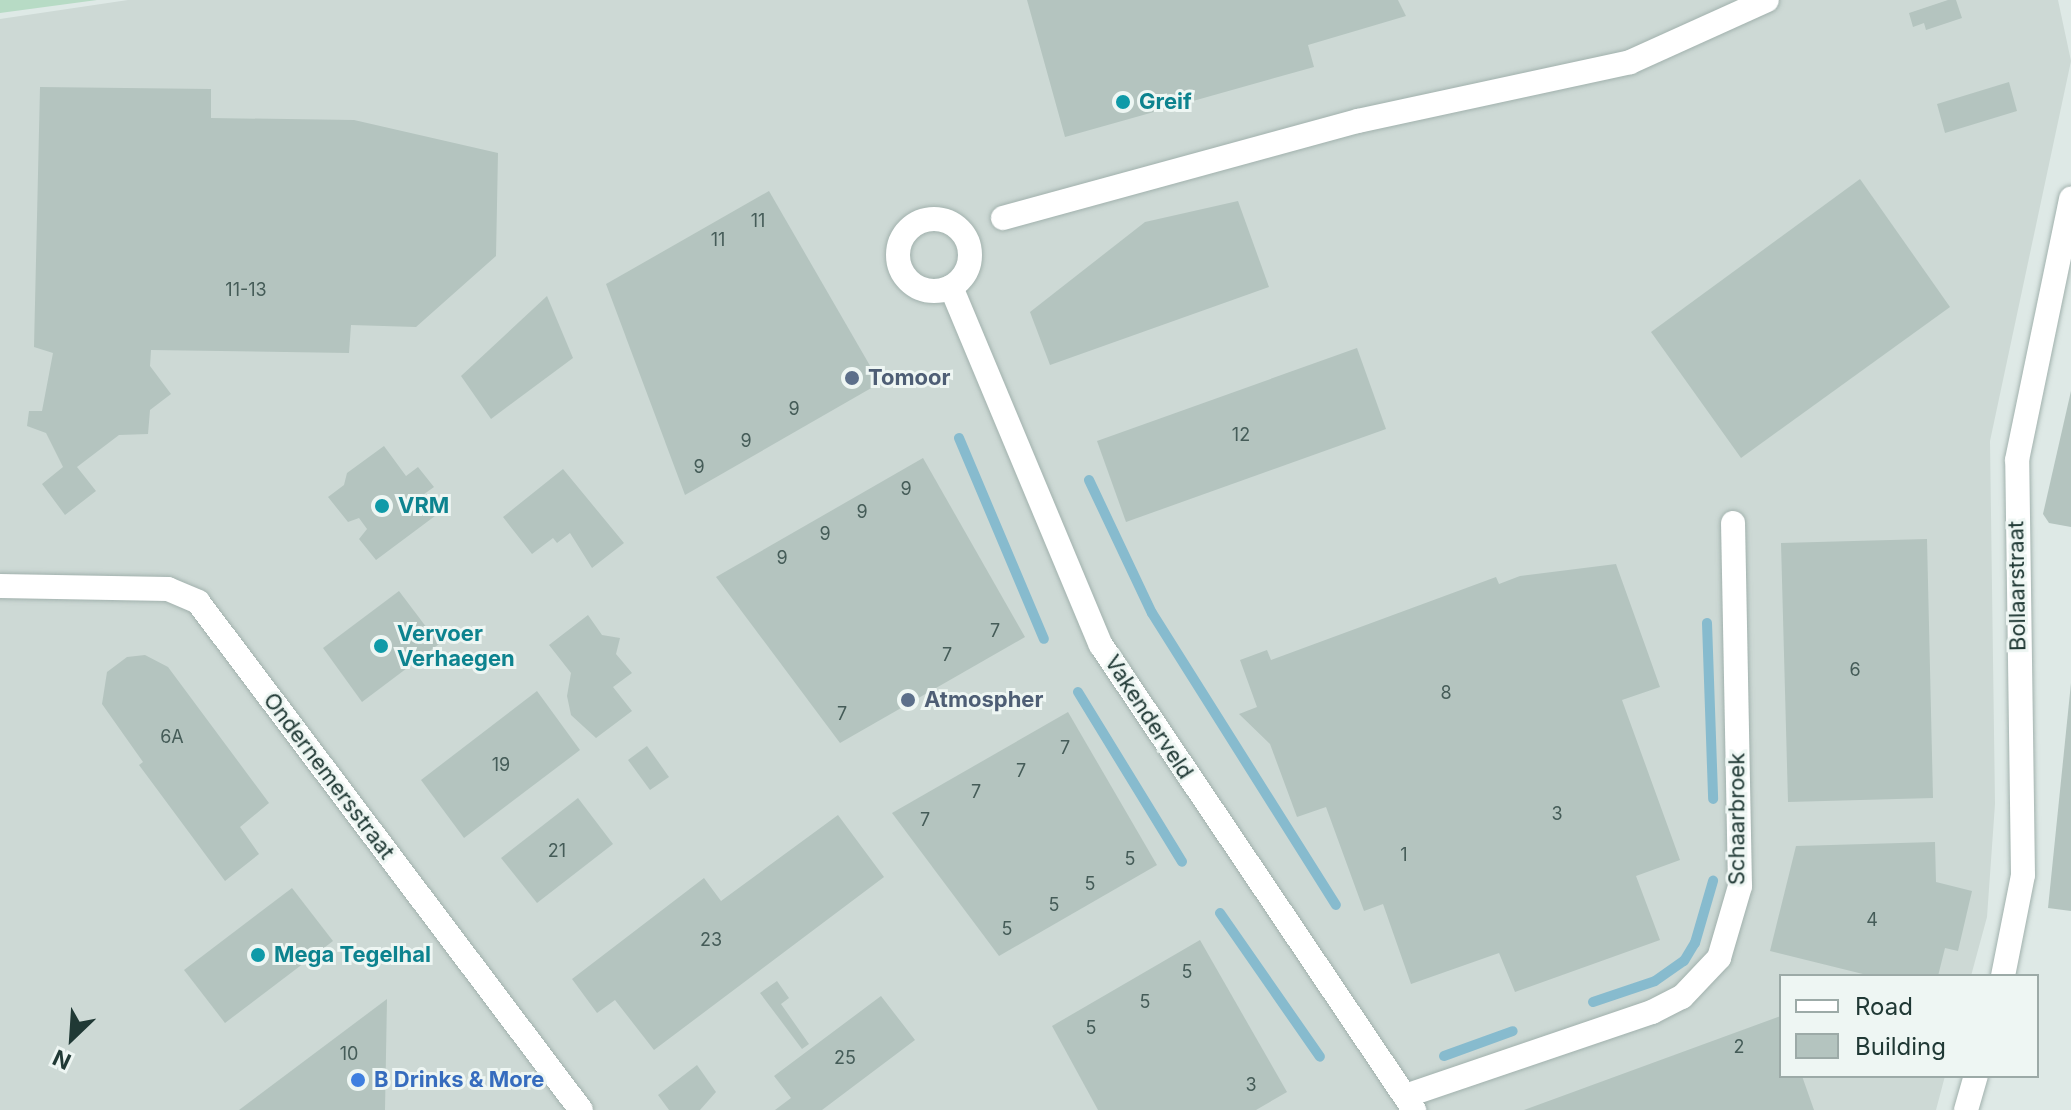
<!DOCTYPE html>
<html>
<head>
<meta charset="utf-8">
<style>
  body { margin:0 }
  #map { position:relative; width:2071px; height:1110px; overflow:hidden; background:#dee9e6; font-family:Inter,sans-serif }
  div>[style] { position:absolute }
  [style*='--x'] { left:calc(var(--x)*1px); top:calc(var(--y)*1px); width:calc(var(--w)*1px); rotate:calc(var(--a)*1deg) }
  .built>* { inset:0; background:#cdd9d5 }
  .green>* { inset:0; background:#b7dbc5 }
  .stream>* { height:10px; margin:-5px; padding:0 5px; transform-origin:5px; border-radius:5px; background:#87bbce }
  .building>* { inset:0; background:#b4c4bf }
  .roads { filter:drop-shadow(0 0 2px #a1b1ad) drop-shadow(0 0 2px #a1b1ad) }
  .minor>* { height:24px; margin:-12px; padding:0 12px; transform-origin:12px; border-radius:12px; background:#fff }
  .minor>.ring { margin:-12px; padding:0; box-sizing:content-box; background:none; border:24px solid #fff; border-radius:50% }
  .dots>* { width:22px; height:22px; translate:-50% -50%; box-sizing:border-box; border:4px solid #eef6f3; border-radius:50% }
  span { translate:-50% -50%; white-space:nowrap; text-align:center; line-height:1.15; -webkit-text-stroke:6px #eef6f3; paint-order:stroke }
  .number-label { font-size:18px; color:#455c58 }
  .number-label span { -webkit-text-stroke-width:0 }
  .culture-label { font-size:22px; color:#0d838f; font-weight:700 }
  .left { translate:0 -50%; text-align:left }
  .service-label { font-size:22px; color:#4e5e75; font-weight:700 }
  .street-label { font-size:22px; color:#203935 }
  .shop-label { font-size:22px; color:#366cbe; font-weight:700 }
  .legend { position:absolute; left:1779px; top:974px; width:260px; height:104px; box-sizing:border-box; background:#eef6f3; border:2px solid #9caaa7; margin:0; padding:10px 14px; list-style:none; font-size:24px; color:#203935 }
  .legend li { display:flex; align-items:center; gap:16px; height:40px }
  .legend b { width:40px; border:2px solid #9caaa7 }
  .north { position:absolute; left:32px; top:998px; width:80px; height:80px; -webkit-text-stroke:6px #eef6f3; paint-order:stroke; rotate:205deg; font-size:22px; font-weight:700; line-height:32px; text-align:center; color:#203935 }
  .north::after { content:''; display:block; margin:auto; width:28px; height:36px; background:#203935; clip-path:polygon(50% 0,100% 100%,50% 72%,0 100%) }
</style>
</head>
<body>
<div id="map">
  <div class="built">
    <i style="clip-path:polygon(128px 0,2058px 0,2071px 61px,1990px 441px,1995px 804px,1987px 917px,1971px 976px,1781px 976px,1781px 1076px,1945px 1076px,1936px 1110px,0 1110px,0 19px)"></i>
  </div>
  <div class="green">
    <i style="clip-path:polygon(0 0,97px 0,0 13px)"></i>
  </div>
  <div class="stream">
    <i style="--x:959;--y:438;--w:218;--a:67.1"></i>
    <i style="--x:1089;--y:480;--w:147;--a:64.7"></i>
    <i style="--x:1152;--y:613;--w:345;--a:57.8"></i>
    <i style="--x:1707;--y:623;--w:176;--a:88"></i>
    <i style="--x:1078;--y:692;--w:199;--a:58.5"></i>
    <i style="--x:1220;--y:913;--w:175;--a:55.2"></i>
    <i style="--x:1593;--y:1002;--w:65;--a:-18.7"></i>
    <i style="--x:1655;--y:981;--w:35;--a:-35"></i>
    <i style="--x:1684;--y:961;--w:21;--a:-59"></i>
    <i style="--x:1695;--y:943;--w:65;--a:-73.8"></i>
    <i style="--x:1444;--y:1056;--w:73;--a:-19.9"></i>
  </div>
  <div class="building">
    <i style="clip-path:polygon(1027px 0,1398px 0,1406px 16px,1308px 45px,1314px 67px,1065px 137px)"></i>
    <i style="clip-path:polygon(1948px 0,1956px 0,1962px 18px,1926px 30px,1924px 23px,1913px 27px,1909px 13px)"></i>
    <i style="clip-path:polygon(2009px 82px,2017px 111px,1945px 133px,1937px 104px)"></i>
    <i style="clip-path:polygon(40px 87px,211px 89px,211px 118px,354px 120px,498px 153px,496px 256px,416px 327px,351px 325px,349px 353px,151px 350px,150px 366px,171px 394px,150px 410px,148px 434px,119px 435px,77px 467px,96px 491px,65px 515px,42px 484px,63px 467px,46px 433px,27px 426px,29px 411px,42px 411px,53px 353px,34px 347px)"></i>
    <i style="clip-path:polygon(1860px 179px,1950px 307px,1741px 458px,1651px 332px)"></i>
    <i style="clip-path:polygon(769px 191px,880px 383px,685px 495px,606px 284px)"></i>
    <i style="clip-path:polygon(1238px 201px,1269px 287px,1050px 365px,1030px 312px,1145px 222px)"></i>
    <i style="clip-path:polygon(547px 296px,573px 358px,491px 419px,461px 376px)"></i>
    <i style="clip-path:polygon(1357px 348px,1386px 429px,1126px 522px,1097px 441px)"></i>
    <i style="clip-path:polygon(2071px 391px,2071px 527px,2049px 523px,2043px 514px)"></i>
    <i style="clip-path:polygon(384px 446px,406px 476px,418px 467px,434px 487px,420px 497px,435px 516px,376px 560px,359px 539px,367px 529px,359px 518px,348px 522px,328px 497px,344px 485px,347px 473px)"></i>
    <i style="clip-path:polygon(923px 458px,1025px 637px,840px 743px,716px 577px)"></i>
    <i style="clip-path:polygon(563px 469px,624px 543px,592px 568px,570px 533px,557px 543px,553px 538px,532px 554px,503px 517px)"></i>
    <i style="clip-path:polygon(1927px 539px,1933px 798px,1788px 802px,1781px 543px)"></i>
    <i style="clip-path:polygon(1616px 564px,1660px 687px,1622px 700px,1680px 860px,1636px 876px,1660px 940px,1515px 992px,1499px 953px,1411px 984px,1383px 904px,1364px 911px,1326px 807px,1297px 817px,1270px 744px,1239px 714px,1257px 707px,1240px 660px,1267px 650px,1271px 660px,1496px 577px,1499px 584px,1520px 576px)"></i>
    <i style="clip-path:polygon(399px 591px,439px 644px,362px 702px,323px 648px)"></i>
    <i style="clip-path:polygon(588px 615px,602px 635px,620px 638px,616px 654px,632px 673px,613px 687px,632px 711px,596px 738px,571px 715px,567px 696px,571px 673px,549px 645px)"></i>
    <i style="clip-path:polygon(145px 655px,168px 667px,269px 803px,240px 827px,259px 854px,225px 881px,139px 765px,143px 762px,102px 704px,107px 672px,127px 657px)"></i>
    <i style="clip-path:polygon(2071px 683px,2071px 911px,2048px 908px)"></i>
    <i style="clip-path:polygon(537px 691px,580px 750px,464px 838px,421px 780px)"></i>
    <i style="clip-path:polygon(1068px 712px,1157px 865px,999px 956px,892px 813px)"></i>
    <i style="clip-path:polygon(647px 746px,669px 777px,650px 790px,628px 760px)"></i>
    <i style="clip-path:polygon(578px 798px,613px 844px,537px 903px,501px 858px)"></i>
    <i style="clip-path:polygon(838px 815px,884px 877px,654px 1050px,615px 1000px,597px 1013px,572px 979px,704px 878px,721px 901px)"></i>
    <i style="clip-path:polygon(1935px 842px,1936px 882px,1972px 891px,1958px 951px,1945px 948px,1938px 976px,1871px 976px,1770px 951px,1796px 846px)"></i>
    <i style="clip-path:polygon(292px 888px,333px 941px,225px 1023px,184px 970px)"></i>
    <i style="clip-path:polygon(1200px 940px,1287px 1092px,1256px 1110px,1098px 1110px,1052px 1026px)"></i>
    <i style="clip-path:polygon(777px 981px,789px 998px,781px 1004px,809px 1044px,802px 1049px,760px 993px)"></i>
    <i style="clip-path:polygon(881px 996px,915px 1040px,822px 1110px,775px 1110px,791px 1098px,774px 1076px)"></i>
    <i style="clip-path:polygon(387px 999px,385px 1110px,239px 1110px)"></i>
    <i style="clip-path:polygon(1781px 1016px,1781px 1076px,1802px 1076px,1814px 1110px,1524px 1110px)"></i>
    <i style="clip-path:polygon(697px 1065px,716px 1092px,700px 1110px,669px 1110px,658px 1095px)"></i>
  </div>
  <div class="roads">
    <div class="minor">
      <i style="--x:1003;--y:218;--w:368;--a:-15.3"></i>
      <i style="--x:1358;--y:121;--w:278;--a:-12.2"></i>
      <i style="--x:1630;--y:62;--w:150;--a:-24.3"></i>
      <i class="ring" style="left:898px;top:219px;width:48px;height:48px"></i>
      <i style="--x:951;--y:287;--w:388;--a:67.3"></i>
      <i style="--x:1101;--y:645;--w:561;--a:56.05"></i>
      <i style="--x:0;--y:586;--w:168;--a:1"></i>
      <i style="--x:168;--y:589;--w:33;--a:23"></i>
      <i style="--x:198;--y:602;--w:636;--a:52.99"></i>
      <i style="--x:2003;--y:976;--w:103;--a:-78.8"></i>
      <i style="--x:2023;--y:875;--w:415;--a:-90.8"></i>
      <i style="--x:2017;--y:460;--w:267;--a:-78.3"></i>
      <i style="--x:1408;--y:1095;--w:258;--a:-18.8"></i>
      <i style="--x:1652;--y:1012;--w:34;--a:-27"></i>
      <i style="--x:1682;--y:997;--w:54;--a:-46.5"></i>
      <i style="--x:1719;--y:958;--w:75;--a:-73.7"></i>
      <i style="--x:1740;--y:886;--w:363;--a:-91.1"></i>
      <i style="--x:1966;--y:1110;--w:35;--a:-74"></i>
    </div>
  </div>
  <div class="dots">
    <i style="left:1123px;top:102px;background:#0f9aa8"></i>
    <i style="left:852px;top:378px;background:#5c6f8a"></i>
    <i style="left:382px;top:506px;background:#0f9aa8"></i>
    <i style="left:381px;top:646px;background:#0f9aa8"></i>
    <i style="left:908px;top:700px;background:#5c6f8a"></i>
    <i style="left:258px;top:955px;background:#0f9aa8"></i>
    <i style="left:358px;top:1080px;background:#3f7fe0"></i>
  </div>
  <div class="number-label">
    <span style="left:758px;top:221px">11</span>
    <span style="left:718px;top:240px">11</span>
    <span style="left:246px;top:290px">11-13</span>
    <span style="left:794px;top:409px">9</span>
    <span style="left:1241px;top:435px">12</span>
    <span style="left:746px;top:441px">9</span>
    <span style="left:699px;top:467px">9</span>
    <span style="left:906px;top:489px">9</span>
    <span style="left:862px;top:512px">9</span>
    <span style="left:825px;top:534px">9</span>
    <span style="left:782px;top:558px">9</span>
    <span style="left:995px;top:631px">7</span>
    <span style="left:947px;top:655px">7</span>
    <span style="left:1855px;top:670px">6</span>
    <span style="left:1446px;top:693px">8</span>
    <span style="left:842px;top:714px">7</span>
    <span style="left:172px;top:737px">6A</span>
    <span style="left:1065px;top:748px">7</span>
    <span style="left:501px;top:765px">19</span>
    <span style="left:1021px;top:771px">7</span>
    <span style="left:976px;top:792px">7</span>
    <span style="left:1557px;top:814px">3</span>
    <span style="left:925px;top:820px">7</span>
    <span style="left:557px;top:851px">21</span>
    <span style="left:1404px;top:855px">1</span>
    <span style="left:1130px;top:859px">5</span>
    <span style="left:1090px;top:884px">5</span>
    <span style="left:1054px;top:905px">5</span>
    <span style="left:1872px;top:920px">4</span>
    <span style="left:1007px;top:929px">5</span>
    <span style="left:711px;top:940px">23</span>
    <span style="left:1187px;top:972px">5</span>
    <span style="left:1145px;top:1002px">5</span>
    <span style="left:1091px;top:1028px">5</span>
    <span style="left:1739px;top:1047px">2</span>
    <span style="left:349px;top:1054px">10</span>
    <span style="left:845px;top:1058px">25</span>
    <span style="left:1251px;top:1085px">3</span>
  </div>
  <div class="culture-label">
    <span class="left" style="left:1139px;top:102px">Greif</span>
    <span class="left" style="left:398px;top:506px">VRM</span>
    <span class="left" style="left:397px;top:646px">Vervoer<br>Verhaegen</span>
    <span class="left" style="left:274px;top:955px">Mega Tegelhal</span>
  </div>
  <div class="service-label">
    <span class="left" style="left:868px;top:378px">Tomoor</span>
    <span class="left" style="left:924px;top:700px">Atmospher</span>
  </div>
  <div class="street-label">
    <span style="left:2017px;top:586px;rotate:-91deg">Bollaarstraat</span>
    <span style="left:1149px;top:717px;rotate:57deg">Vakenderveld</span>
    <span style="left:329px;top:776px;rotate:53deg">Ondernemersstraat</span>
    <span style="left:1737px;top:819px;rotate:-90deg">Schaarbroek</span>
  </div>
  <div class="shop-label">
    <span class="left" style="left:374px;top:1080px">B Drinks &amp; More</span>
  </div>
  <ul class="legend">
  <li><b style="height:10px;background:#fff"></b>Road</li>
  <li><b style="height:22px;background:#b4c4bf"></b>Building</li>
  </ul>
  <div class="north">N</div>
</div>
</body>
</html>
